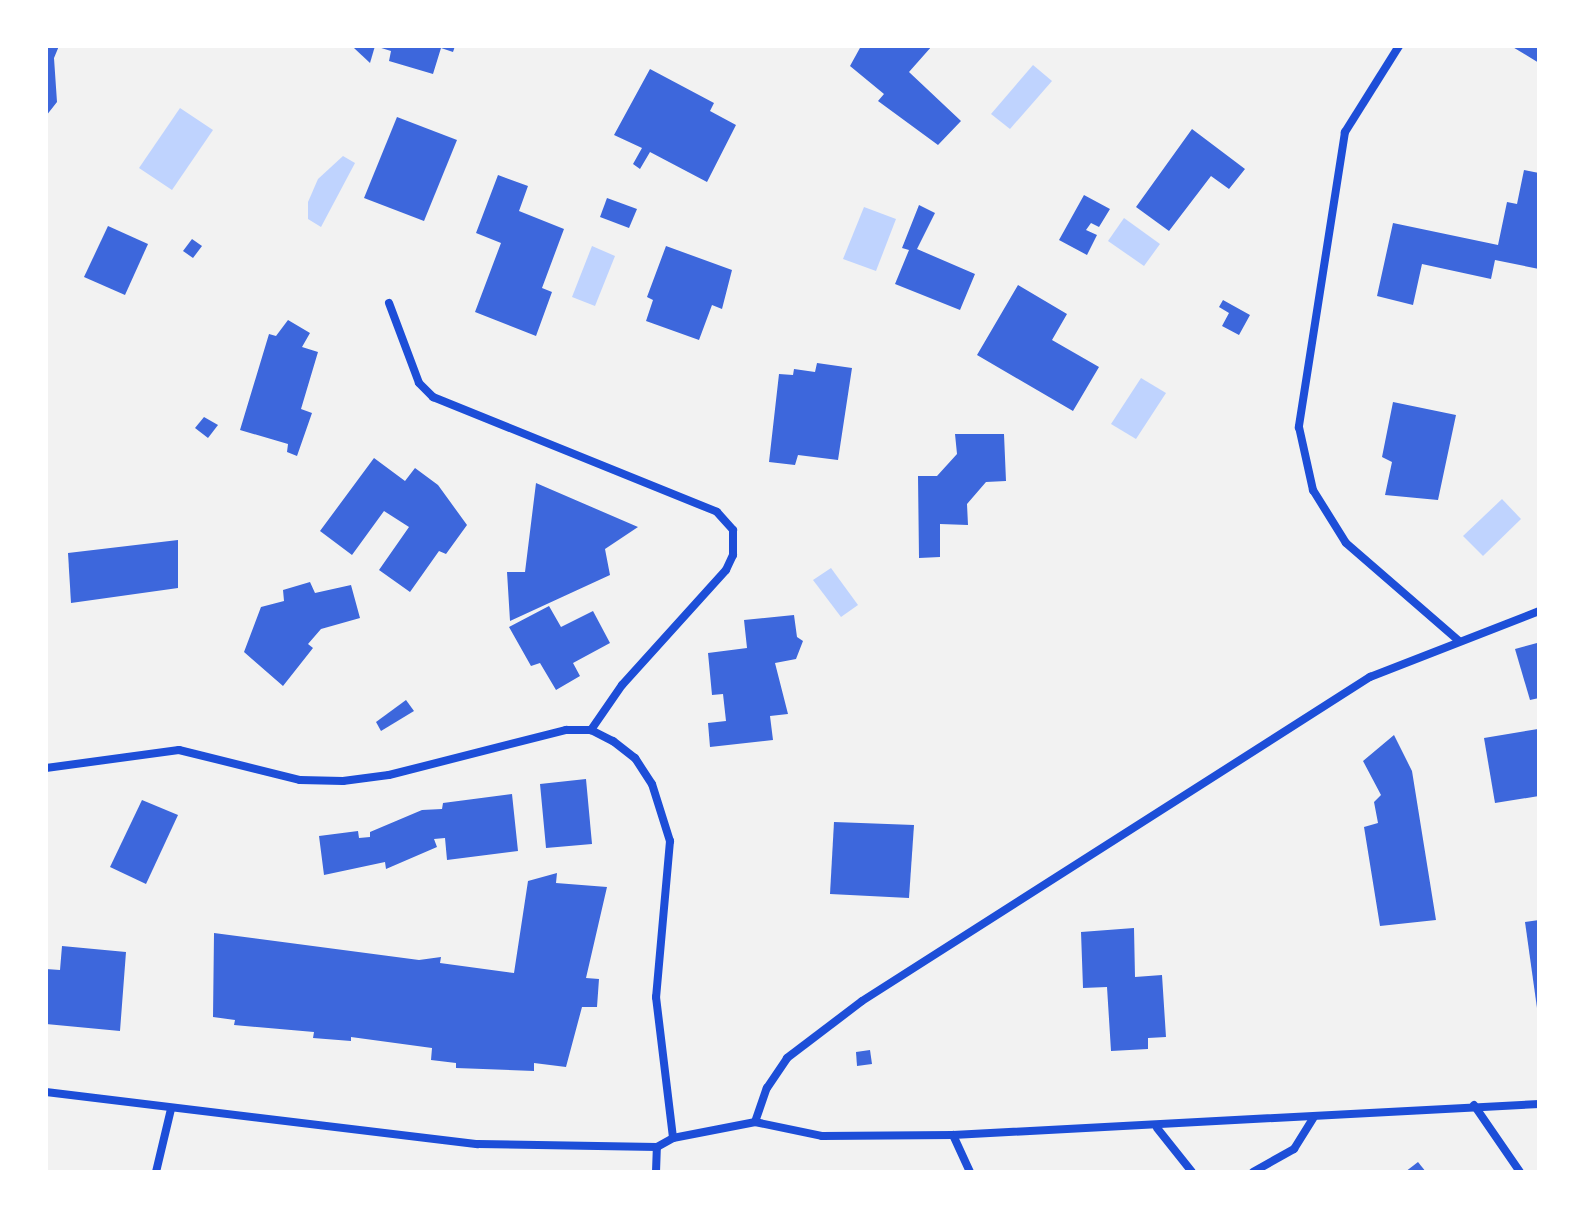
<!DOCTYPE html>
<html>
<head>
<meta charset="utf-8">
<style>
  body { margin:0 }
  #map { position:relative; width:1585px; height:1218px; overflow:hidden; background:#f2f2f2; font-family:"Roboto Condensed",sans-serif }
  div>[style] { position:absolute }
  [style*='--x'] { left:calc(var(--x)*1px); top:calc(var(--y)*1px); width:calc(var(--w)*1px); rotate:calc(var(--a)*1deg) }
  .water>* { inset:0; background:#bfd3fe }
  .building>* { inset:0; background:#3d67dc }
  .minor>* { height:8px; margin:-4px; padding:0 4px; transform-origin:4px; border-radius:4px; background:#1d4ed8 }
  span { translate:-50% -50%; white-space:nowrap; text-align:center; line-height:1.15; -webkit-text-stroke:6px #fff; paint-order:stroke }
  .frame { position:absolute; inset:0; border:48px solid #fff; pointer-events:none }
</style>
</head>
<body>
<div id="map">
  <div class="water">
    <i style="clip-path:polygon(1033px 65px,1052px 81px,1010px 129px,991px 114px)"></i>
    <i style="clip-path:polygon(180px 108px,213px 130px,172px 190px,139px 168px)"></i>
    <i style="clip-path:polygon(343px 156px,355px 163px,321px 227px,308px 219px,308px 202px,318px 179px)"></i>
    <i style="clip-path:polygon(864px 207px,896px 219px,876px 271px,843px 259px)"></i>
    <i style="clip-path:polygon(1124px 218px,1160px 244px,1144px 266px,1108px 241px)"></i>
    <i style="clip-path:polygon(592px 246px,615px 256px,595px 306px,572px 297px)"></i>
    <i style="clip-path:polygon(1141px 378px,1166px 393px,1136px 439px,1111px 424px)"></i>
    <i style="clip-path:polygon(1502px 499px,1521px 519px,1483px 556px,1463px 536px)"></i>
    <i style="clip-path:polygon(831px 568px,858px 605px,841px 617px,813px 580px)"></i>
  </div>
  <div class="building">
    <i style="clip-path:polygon(46px 46px,59px 46px,54px 58px,57px 102px,46px 116px)"></i>
    <i style="clip-path:polygon(355px 46px,375px 46px,370px 63px,354px 48px)"></i>
    <i style="clip-path:polygon(455px 46px,453px 52px,441px 48px,433px 74px,389px 61px,391px 51px,378px 47px)"></i>
    <i style="clip-path:polygon(861px 46px,932px 46px,909px 72px,961px 121px,938px 145px,878px 101px,884px 94px,850px 66px)"></i>
    <i style="clip-path:polygon(1511px 46px,1539px 46px,1539px 63px,1521px 52px)"></i>
    <i style="clip-path:polygon(650px 69px,714px 103px,710px 111px,736px 125px,707px 182px,650px 152px,640px 169px,633px 164px,642px 148px,614px 135px)"></i>
    <i style="clip-path:polygon(397px 117px,457px 140px,424px 221px,364px 198px)"></i>
    <i style="clip-path:polygon(1192px 129px,1245px 169px,1229px 189px,1211px 176px,1169px 231px,1136px 207px)"></i>
    <i style="clip-path:polygon(1524px 170px,1539px 173px,1539px 269px,1495px 260px,1491px 279px,1422px 264px,1413px 305px,1377px 296px,1393px 223px,1498px 245px,1507px 202px,1517px 204px)"></i>
    <i style="clip-path:polygon(498px 175px,528px 186px,519px 211px,564px 229px,542px 288px,552px 292px,536px 336px,475px 312px,501px 243px,476px 233px)"></i>
    <i style="clip-path:polygon(1084px 195px,1110px 209px,1099px 227px,1091px 223px,1086px 230px,1097px 235px,1087px 255px,1059px 240px)"></i>
    <i style="clip-path:polygon(607px 198px,637px 209px,629px 228px,600px 217px)"></i>
    <i style="clip-path:polygon(919px 205px,935px 213px,917px 249px,975px 274px,960px 310px,895px 284px,909px 250px,902px 248px)"></i>
    <i style="clip-path:polygon(108px 226px,148px 244px,125px 295px,84px 277px)"></i>
    <i style="clip-path:polygon(192px 239px,202px 246px,193px 258px,183px 251px)"></i>
    <i style="clip-path:polygon(666px 246px,732px 270px,722px 309px,712px 305px,699px 340px,646px 321px,653px 300px,647px 297px)"></i>
    <i style="clip-path:polygon(1018px 285px,1067px 314px,1052px 340px,1099px 367px,1073px 411px,977px 355px)"></i>
    <i style="clip-path:polygon(1223px 300px,1250px 315px,1239px 335px,1222px 326px,1229px 313px,1219px 307px)"></i>
    <i style="clip-path:polygon(288px 320px,310px 333px,302px 347px,318px 352px,301px 409px,312px 413px,297px 456px,287px 452px,288px 444px,240px 430px,269px 334px,276px 336px)"></i>
    <i style="clip-path:polygon(817px 363px,852px 368px,838px 460px,798px 455px,795px 465px,769px 462px,779px 374px,793px 375px,794px 369px,815px 372px)"></i>
    <i style="clip-path:polygon(1393px 402px,1456px 415px,1438px 500px,1385px 495px,1392px 462px,1382px 457px)"></i>
    <i style="clip-path:polygon(204px 417px,218px 425px,208px 438px,195px 428px)"></i>
    <i style="clip-path:polygon(955px 434px,1004px 434px,1006px 481px,986px 482px,967px 504px,968px 525px,940px 524px,940px 557px,919px 558px,918px 476px,937px 476px,957px 454px)"></i>
    <i style="clip-path:polygon(374px 458px,405px 481px,415px 468px,438px 485px,467px 525px,446px 554px,439px 551px,410px 592px,379px 570px,409px 527px,384px 511px,352px 555px,320px 531px)"></i>
    <i style="clip-path:polygon(536px 483px,638px 527px,605px 549px,610px 575px,510px 621px,507px 572px,525px 572px)"></i>
    <i style="clip-path:polygon(178px 540px,178px 588px,71px 603px,68px 553px)"></i>
    <i style="clip-path:polygon(310px 582px,315px 593px,351px 585px,360px 618px,321px 629px,308px 644px,313px 648px,283px 686px,244px 652px,261px 607px,284px 601px,283px 590px)"></i>
    <i style="clip-path:polygon(549px 606px,561px 627px,593px 611px,610px 643px,573px 663px,580px 676px,556px 690px,540px 663px,531px 666px,509px 627px)"></i>
    <i style="clip-path:polygon(794px 615px,797px 637px,803px 641px,796px 659px,775px 663px,788px 714px,770px 716px,773px 740px,710px 747px,708px 723px,726px 721px,723px 694px,712px 695px,708px 653px,747px 648px,744px 620px)"></i>
    <i style="clip-path:polygon(1537px 643px,1539px 698px,1530px 700px,1515px 649px)"></i>
    <i style="clip-path:polygon(406px 700px,414px 711px,381px 731px,376px 722px)"></i>
    <i style="clip-path:polygon(1538px 729px,1539px 796px,1495px 803px,1484px 738px)"></i>
    <i style="clip-path:polygon(1394px 735px,1412px 771px,1436px 920px,1380px 926px,1364px 827px,1378px 823px,1374px 802px,1381px 795px,1363px 761px)"></i>
    <i style="clip-path:polygon(586px 779px,592px 844px,546px 848px,540px 784px)"></i>
    <i style="clip-path:polygon(512px 794px,518px 851px,447px 860px,445px 838px,434px 839px,437px 847px,386px 869px,385px 862px,324px 875px,319px 836px,358px 831px,359px 838px,370px 837px,370px 832px,422px 810px,442px 809px,443px 803px)"></i>
    <i style="clip-path:polygon(142px 800px,178px 815px,146px 884px,110px 867px)"></i>
    <i style="clip-path:polygon(834px 822px,914px 825px,909px 898px,830px 894px)"></i>
    <i style="clip-path:polygon(557px 873px,556px 883px,607px 887px,586px 978px,599px 979px,597px 1007px,582px 1007px,566px 1067px,534px 1063px,534px 1071px,456px 1068px,456px 1063px,431px 1060px,432px 1048px,351px 1037px,351px 1041px,313px 1038px,314px 1032px,234px 1025px,235px 1020px,213px 1017px,214px 933px,419px 960px,441px 957px,440px 963px,514px 973px,528px 881px)"></i>
    <i style="clip-path:polygon(1539px 920px,1539px 1008px,1537px 1008px,1525px 922px)"></i>
    <i style="clip-path:polygon(1134px 928px,1135px 977px,1162px 975px,1166px 1037px,1148px 1038px,1148px 1049px,1111px 1051px,1107px 987px,1083px 988px,1081px 932px)"></i>
    <i style="clip-path:polygon(62px 946px,126px 952px,120px 1031px,46px 1024px,46px 969px,60px 970px)"></i>
    <i style="clip-path:polygon(870px 1050px,872px 1064px,857px 1066px,856px 1052px)"></i>
    <i style="clip-path:polygon(1418px 1162px,1426px 1172px,1405px 1172px)"></i>
  </div>
  <div class="minor">
    <i style="--x:1399;--y:46;--w:102;--a:122.1"></i>
    <i style="--x:1345;--y:132;--w:299;--a:98.9"></i>
    <i style="--x:1299;--y:427;--w:65;--a:77.5"></i>
    <i style="--x:1313;--y:490;--w:62;--a:58.1"></i>
    <i style="--x:1346;--y:543;--w:148;--a:40.9"></i>
    <i style="--x:389;--y:303;--w:85;--a:69.4"></i>
    <i style="--x:419;--y:383;--w:20;--a:45"></i>
    <i style="--x:433;--y:397;--w:306;--a:22"></i>
    <i style="--x:717;--y:512;--w:24;--a:48"></i>
    <i style="--x:733;--y:530;--w:25;--a:90"></i>
    <i style="--x:733;--y:555;--w:17;--a:115"></i>
    <i style="--x:726;--y:570;--w:155;--a:132.1"></i>
    <i style="--x:622;--y:685;--w:55;--a:124.6"></i>
    <i style="--x:46;--y:768;--w:134;--a:-7.7"></i>
    <i style="--x:179;--y:750;--w:125;--a:13.9"></i>
    <i style="--x:300;--y:780;--w:43;--a:1.3"></i>
    <i style="--x:343;--y:781;--w:46;--a:-7.4"></i>
    <i style="--x:389;--y:775;--w:183;--a:-14.3"></i>
    <i style="--x:566;--y:730;--w:25;--a:0"></i>
    <i style="--x:591;--y:730;--w:25;--a:27"></i>
    <i style="--x:613;--y:741;--w:28;--a:38"></i>
    <i style="--x:635;--y:758;--w:31;--a:57"></i>
    <i style="--x:652;--y:784;--w:60;--a:72.5"></i>
    <i style="--x:670;--y:841;--w:157;--a:95.1"></i>
    <i style="--x:656;--y:997;--w:142;--a:83.1"></i>
    <i style="--x:46;--y:1092;--w:435;--a:6.9"></i>
    <i style="--x:478;--y:1144;--w:179;--a:1"></i>
    <i style="--x:1474;--y:1105;--w:81;--a:55.5"></i>
    <i style="--x:755;--y:1122;--w:36;--a:-71"></i>
    <i style="--x:767;--y:1088;--w:36;--a:-56"></i>
    <i style="--x:787;--y:1058;--w:94;--a:-37.2"></i>
    <i style="--x:862;--y:1001;--w:603;--a:-32.53"></i>
    <i style="--x:1370;--y:677;--w:181;--a:-21.3"></i>
    <i style="--x:1157;--y:1128;--w:56;--a:51.5"></i>
    <i style="--x:953;--y:1135;--w:41;--a:65.3"></i>
    <i style="--x:156;--y:1172;--w:65;--a:-76.6"></i>
    <i style="--x:656;--y:1172;--w:25;--a:-88"></i>
    <i style="--x:657;--y:1147;--w:18;--a:-29"></i>
    <i style="--x:673;--y:1138;--w:84;--a:-11"></i>
    <i style="--x:755;--y:1122;--w:68;--a:11.8"></i>
    <i style="--x:822;--y:1136;--w:131;--a:-0.4"></i>
    <i style="--x:953;--y:1135;--w:587;--a:-3.03"></i>
    <i style="--x:1253;--y:1172;--w:47;--a:-29.3"></i>
    <i style="--x:1294;--y:1149;--w:36;--a:-58"></i>
  </div>
  <div class="frame"></div>
</div>
</body>
</html>
